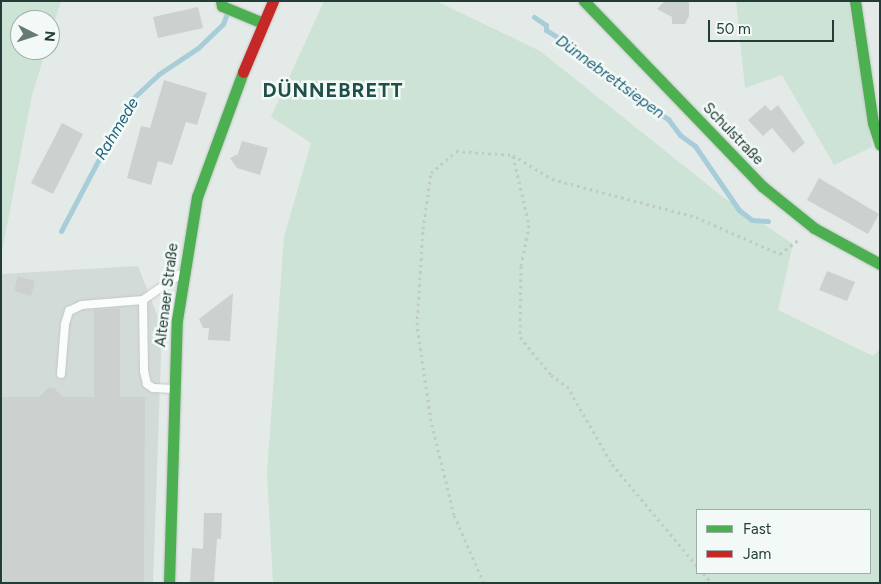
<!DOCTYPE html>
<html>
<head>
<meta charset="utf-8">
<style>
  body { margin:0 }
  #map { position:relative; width:881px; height:584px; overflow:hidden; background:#e4eae8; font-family:Figtree,sans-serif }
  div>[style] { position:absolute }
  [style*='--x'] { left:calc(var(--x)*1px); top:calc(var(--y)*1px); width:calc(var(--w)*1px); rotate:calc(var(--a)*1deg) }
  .built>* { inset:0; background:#d3dbd8 }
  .green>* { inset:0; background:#cde3d6 }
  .stream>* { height:5px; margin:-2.5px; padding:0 2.5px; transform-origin:2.5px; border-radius:2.5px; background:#a6cdd8 }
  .building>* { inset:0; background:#ccd1cf }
  .path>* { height:3px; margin-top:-1.5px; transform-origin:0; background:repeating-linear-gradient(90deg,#c1cac8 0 2.5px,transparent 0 6.5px) }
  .roads { filter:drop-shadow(0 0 1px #c1c7c5) drop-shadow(0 0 1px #c1c7c5) }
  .lane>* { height:8px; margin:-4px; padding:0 4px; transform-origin:4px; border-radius:4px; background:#fbfcfc }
  .fast>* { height:11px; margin:-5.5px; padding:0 5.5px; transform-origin:5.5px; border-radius:5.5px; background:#4caf50 }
  .jam>* { height:11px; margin:-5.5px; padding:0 5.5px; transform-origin:5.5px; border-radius:5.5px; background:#c62828 }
  span { translate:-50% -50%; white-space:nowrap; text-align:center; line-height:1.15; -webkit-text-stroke:5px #f3f9f6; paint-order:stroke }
  .street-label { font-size:15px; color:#223d38 }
  .water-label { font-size:16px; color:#1d6179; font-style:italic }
  .district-label { font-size:20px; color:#1e4f48; font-weight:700; letter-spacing:1px }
  .frame { position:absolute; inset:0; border:2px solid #223d38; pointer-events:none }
  .legend { position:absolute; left:696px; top:509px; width:175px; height:65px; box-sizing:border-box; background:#f3f9f6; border:1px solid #9faeaa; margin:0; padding:6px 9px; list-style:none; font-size:15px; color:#223d38 }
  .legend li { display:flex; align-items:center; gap:10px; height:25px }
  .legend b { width:25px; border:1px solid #9faeaa }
  .north { position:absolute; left:10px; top:10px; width:50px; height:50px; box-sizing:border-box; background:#f3f9f6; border:1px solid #9faeaa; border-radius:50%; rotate:95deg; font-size:14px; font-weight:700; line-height:20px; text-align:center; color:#223d38 }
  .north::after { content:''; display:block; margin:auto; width:18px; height:22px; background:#667a76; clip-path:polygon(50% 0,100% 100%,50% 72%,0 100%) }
  .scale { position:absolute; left:708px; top:20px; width:126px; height:22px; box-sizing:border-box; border:2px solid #223d38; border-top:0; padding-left:6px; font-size:15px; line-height:18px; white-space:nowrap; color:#223d38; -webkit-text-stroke:4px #f3f9f6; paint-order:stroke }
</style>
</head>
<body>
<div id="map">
  <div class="built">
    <i style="clip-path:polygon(138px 266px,162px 327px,153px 583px,1px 583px,1px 274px)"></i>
  </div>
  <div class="green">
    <i style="clip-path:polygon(1px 1px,61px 1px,50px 36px,50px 20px,20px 20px,20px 50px,46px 50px,32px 95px,1px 257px)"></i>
    <i style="clip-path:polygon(evenodd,324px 1px,436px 1px,540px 51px,723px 197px,793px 244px,778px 310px,873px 356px,880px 349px,880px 583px,273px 583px,267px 473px,284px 237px,311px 143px,271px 117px,324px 1px,870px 510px,870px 573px,697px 573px,697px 510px,870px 510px)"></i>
    <i style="clip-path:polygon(736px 1px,848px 1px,872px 147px,834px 165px,782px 75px,745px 88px)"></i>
  </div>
  <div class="stream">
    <i style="--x:534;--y:17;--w:14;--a:34"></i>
    <i style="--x:546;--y:25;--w:5;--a:90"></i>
    <i style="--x:546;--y:30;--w:28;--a:32"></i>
    <i style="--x:570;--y:45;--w:22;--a:51"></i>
    <i style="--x:584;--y:62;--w:102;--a:34.2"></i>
    <i style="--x:668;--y:119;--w:20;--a:53"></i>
    <i style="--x:680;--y:135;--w:19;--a:36"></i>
    <i style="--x:695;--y:146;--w:78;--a:55.5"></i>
    <i style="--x:739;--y:210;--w:16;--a:38"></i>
    <i style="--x:752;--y:220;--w:16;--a:4"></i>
    <i style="--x:61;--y:231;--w:146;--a:-62.2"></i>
    <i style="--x:129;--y:102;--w:41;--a:-43"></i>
    <i style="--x:159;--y:74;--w:47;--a:-33.7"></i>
    <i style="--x:198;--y:48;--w:35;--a:-44"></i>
    <i style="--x:223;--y:24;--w:12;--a:-70"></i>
  </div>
  <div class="building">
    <i style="clip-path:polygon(665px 1px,689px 1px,689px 16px,685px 24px,672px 24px,672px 17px,657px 9px)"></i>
    <i style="clip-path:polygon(198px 7px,203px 28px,158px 38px,153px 17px)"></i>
    <i style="clip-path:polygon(164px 80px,207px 93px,197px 125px,186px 122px,172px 165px,158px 161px,151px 185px,127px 178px,141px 126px,150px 128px)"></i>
    <i style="clip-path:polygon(765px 105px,771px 111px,778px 105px,805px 143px,793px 153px,772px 128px,763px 136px,748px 120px)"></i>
    <i style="clip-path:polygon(62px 123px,83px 134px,53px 194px,31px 183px)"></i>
    <i style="clip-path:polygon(242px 141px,268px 148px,260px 175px,237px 168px,230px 158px,238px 154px)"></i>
    <i style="clip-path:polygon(819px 178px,879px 214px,868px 234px,807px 200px)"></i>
    <i style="clip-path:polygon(827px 271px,855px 282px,847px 301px,819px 290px)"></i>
    <i style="clip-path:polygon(18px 276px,35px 281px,31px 296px,14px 291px)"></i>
    <i style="clip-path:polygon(233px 293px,230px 341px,208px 340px,209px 328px,203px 328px,199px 319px)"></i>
    <i style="clip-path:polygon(120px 308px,120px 397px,145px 397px,144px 583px,3px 583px,1px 397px,39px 397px,48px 388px,54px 388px,63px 397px,94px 397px,94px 310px)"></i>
    <i style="clip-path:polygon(204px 513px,222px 513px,221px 539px,217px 539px,214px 583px,190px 583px,192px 548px,203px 549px)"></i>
  </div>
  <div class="path">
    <i style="--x:513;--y:156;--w:71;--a:76.9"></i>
    <i style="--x:529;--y:225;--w:42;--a:101"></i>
    <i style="--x:521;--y:266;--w:71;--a:90.8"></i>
    <i style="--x:520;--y:337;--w:49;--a:50.8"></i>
    <i style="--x:551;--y:375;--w:19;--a:35"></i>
    <i style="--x:567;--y:386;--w:90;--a:60"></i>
    <i style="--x:612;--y:464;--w:133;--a:50.2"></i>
    <i style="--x:703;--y:573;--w:13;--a:48"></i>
    <i style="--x:484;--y:583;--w:74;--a:-113.8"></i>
    <i style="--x:454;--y:515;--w:97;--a:-103.7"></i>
    <i style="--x:431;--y:421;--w:97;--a:-98.3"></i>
    <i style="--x:417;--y:325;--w:96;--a:-86.4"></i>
    <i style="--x:423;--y:229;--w:57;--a:-81.9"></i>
    <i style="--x:431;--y:173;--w:33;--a:-41"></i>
    <i style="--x:456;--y:151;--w:57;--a:4"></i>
    <i style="--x:513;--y:155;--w:46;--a:31.6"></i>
    <i style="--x:552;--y:179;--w:149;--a:14.8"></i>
    <i style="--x:696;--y:217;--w:92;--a:23.8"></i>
    <i style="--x:780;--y:254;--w:24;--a:-38"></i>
  </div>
  <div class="roads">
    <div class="lane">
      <i style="--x:143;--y:300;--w:71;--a:89.2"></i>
      <i style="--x:144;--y:371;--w:13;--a:77"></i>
      <i style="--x:147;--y:384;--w:7;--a:34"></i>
      <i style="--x:153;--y:388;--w:21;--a:3"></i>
      <i style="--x:61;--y:374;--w:50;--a:-85.4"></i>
      <i style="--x:65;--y:324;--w:14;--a:-73"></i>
      <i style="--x:69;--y:311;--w:14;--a:-25"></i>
      <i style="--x:82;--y:305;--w:61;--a:-4.7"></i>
      <i style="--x:143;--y:300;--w:44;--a:-34.8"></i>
    </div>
    <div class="fast">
      <i style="--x:221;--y:1;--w:5;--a:79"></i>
      <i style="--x:222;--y:6;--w:44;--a:22.5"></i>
      <i style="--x:584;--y:1;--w:257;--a:46.1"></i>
      <i style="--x:762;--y:186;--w:67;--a:38.9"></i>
      <i style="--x:814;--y:228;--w:75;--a:28.6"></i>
      <i style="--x:855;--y:1;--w:123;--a:81.6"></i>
      <i style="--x:873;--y:123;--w:23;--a:72"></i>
      <i style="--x:169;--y:583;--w:263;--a:-88.3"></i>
      <i style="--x:177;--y:320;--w:125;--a:-80.8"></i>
      <i style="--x:197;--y:197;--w:133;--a:-69.8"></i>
    </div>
    <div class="jam">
      <i style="--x:243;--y:72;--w:77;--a:-67.1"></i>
    </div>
  </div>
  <div class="street-label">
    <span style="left:733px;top:134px;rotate:46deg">Schulstraße</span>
    <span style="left:167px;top:295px;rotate:-83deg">Altenaer Straße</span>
  </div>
  <div class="water-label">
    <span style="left:610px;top:77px;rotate:36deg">Dünnebrettsiepen</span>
    <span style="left:117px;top:129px;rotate:-59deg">Rahmede</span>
  </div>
  <div class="district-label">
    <span style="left:333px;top:90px">DÜNNEBRETT</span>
  </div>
  <div class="frame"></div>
  <ul class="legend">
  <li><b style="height:6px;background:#4caf50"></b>Fast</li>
  <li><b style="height:6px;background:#c62828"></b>Jam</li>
  </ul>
  <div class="north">N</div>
  <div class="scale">50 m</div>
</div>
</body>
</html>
